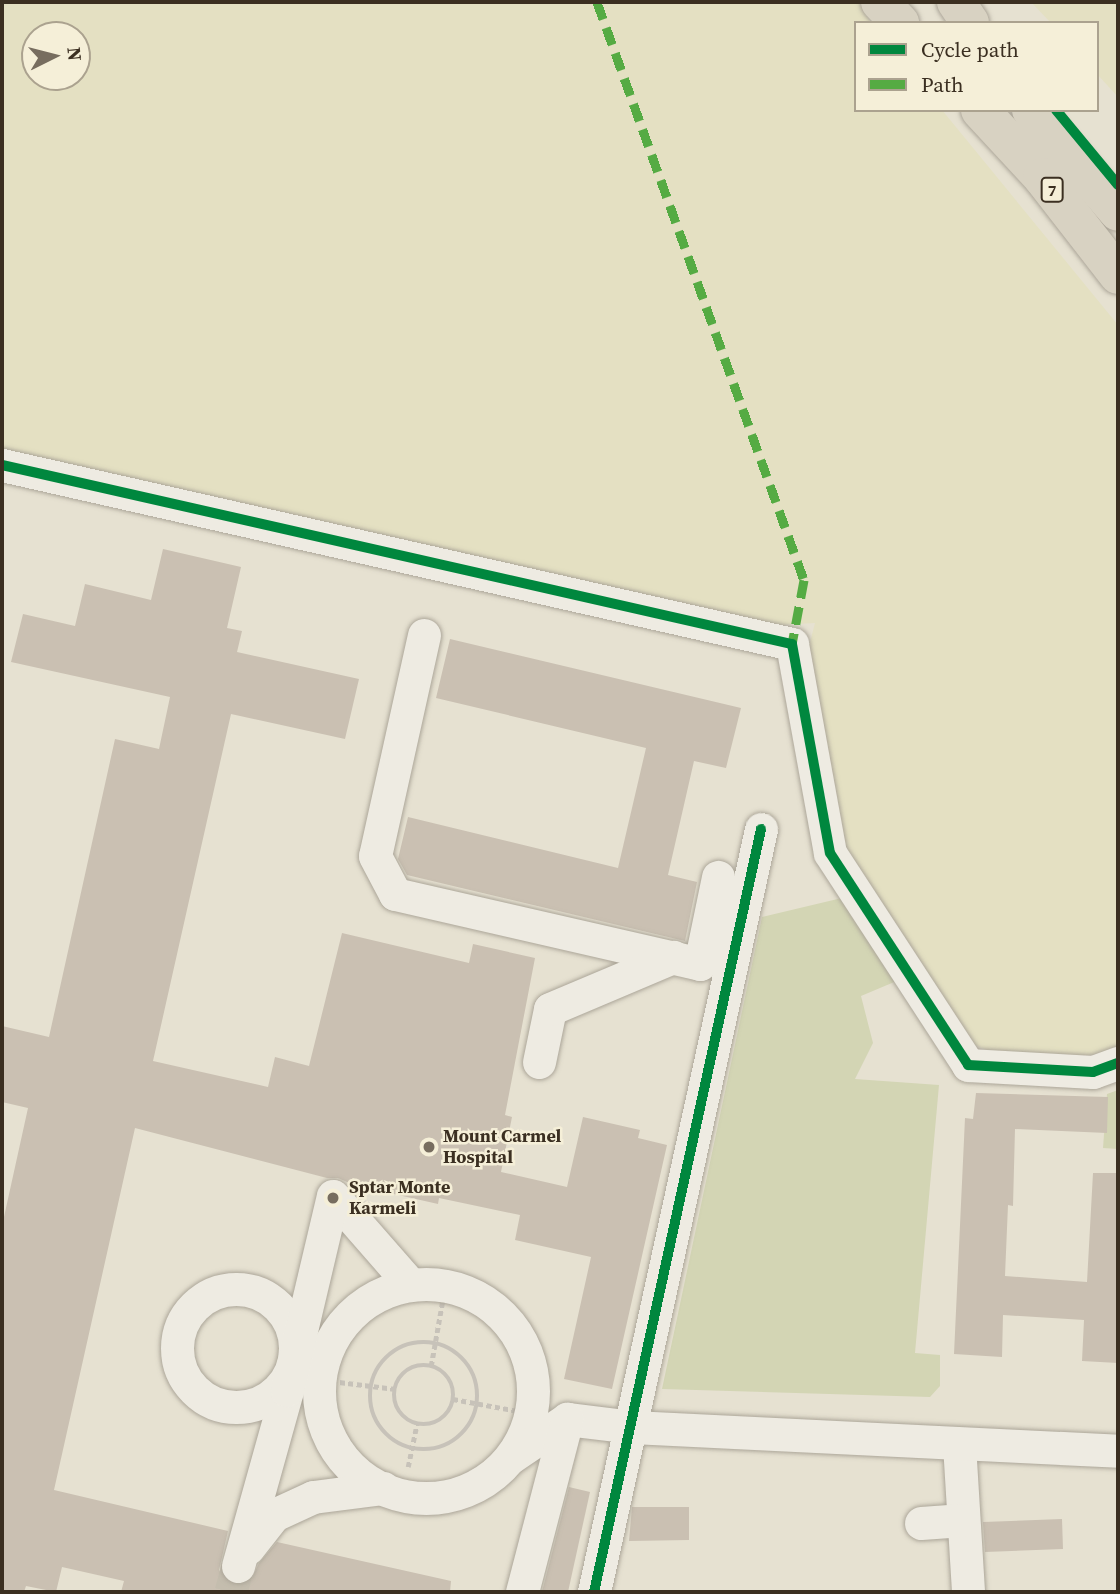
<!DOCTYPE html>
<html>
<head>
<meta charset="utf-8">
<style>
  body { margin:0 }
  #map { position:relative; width:1120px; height:1594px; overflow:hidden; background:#e6e1d1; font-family:"Source Serif 4",serif }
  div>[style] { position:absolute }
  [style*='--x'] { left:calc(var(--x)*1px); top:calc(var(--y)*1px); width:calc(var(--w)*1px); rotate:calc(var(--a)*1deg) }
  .farmland>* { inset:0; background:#e4e0c2 }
  .green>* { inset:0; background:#d3d5b4 }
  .building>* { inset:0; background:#cac0b2 }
  .minor-tunnel>* { height:33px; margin-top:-16.5px; transform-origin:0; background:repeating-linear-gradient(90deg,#c4bdae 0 33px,transparent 0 50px) }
  .path>* { height:4.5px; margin-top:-2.25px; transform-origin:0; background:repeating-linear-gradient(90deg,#c7c2b9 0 5px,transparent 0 8.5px) }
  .path>.ring { margin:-2.25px; padding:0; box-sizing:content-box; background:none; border:4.5px solid #c7c2b9; border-radius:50% }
  .roads { filter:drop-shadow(0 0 2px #aca699) drop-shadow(0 0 2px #aca699) }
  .minor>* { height:33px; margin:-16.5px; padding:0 16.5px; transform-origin:16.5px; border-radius:16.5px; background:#eeebe2 }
  .minor>.ring { margin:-16.5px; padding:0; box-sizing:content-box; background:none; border:33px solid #eeebe2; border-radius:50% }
  .highway>* { height:38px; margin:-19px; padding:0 19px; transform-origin:19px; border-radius:19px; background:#d8d2c2 }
  .quiet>* { height:9px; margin-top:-4.5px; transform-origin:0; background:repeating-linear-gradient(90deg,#55ab43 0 18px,transparent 0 27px) }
  .cycleway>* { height:10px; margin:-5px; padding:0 5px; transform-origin:5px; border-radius:5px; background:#00873e }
  .dots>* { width:19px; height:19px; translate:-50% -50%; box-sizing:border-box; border:4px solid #f5efd8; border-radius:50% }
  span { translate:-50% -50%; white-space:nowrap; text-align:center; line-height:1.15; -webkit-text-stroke:5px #f5efd8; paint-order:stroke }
  .shield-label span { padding:2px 5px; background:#f5efd8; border:2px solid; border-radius:5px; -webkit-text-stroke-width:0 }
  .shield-label { font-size:16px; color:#3b2f21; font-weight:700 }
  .poi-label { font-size:18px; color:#3b2f21; font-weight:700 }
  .left { translate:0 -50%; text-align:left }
  .frame { position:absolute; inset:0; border:4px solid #3b2f21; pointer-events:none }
  .legend { position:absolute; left:854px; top:21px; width:245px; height:91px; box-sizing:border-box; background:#f5efd8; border:2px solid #aba28f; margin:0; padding:9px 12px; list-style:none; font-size:21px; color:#3b2f21 }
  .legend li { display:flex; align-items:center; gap:14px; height:35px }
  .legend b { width:35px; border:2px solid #aba28f }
  .north { position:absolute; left:21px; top:21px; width:70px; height:70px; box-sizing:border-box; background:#f5efd8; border:2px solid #aba28f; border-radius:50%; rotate:84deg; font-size:19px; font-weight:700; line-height:28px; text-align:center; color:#3b2f21 }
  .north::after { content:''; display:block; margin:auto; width:24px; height:32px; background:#776d5f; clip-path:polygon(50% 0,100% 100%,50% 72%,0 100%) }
</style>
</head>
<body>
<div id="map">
  <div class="farmland">
    <i style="clip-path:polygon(evenodd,2px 2px,858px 2px,871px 23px,856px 23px,856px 110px,942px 110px,1118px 325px,1118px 1053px,1011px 1060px,968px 1042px,837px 849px,808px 650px,815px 623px,780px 625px,2px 454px,2px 2px,35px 35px,77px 35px,77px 77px,35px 77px,35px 35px)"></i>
    <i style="clip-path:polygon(1031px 2px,1118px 2px,1118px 97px,1097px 74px,1097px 23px,1051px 23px)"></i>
  </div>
  <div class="green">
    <i style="clip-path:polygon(846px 897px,899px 980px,861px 996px,873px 1043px,855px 1079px,939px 1085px,915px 1353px,940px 1355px,940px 1386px,930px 1397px,662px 1389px,762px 917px)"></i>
    <i style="clip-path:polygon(1118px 1090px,1118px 1149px,1103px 1148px,1107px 1094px)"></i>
  </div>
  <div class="building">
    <i style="clip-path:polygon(163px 549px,241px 567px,227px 628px,242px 631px,237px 652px,359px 679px,345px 739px,231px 714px,153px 1061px,268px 1087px,275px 1057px,309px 1066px,342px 933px,469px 963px,473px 944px,535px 958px,505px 1115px,512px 1117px,501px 1172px,567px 1187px,583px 1117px,640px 1130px,638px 1138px,667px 1145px,612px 1389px,564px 1379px,591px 1257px,515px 1240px,520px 1215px,439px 1198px,438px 1204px,354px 1185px,338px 1178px,327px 1178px,135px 1128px,54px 1490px,228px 1531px,219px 1570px,224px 1579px,234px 1585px,251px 1580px,259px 1563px,277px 1542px,451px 1581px,450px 1592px,121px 1592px,124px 1581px,62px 1567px,56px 1592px,26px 1586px,24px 1592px,2px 1592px,2px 1226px,28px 1108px,2px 1102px,2px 1026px,49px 1037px,115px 739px,159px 749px,170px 697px,11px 662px,23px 614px,75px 626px,85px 584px,151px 600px)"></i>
    <i style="clip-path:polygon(450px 639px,741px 708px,726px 768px,694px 761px,668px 875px,697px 882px,685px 941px,407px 875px,398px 859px,408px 817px,618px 868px,646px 748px,436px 698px)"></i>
    <i style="clip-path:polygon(976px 1093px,1108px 1097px,1107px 1133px,1015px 1129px,1013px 1206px,1008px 1205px,1005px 1276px,1087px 1282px,1093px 1173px,1118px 1173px,1118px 1363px,1082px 1361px,1084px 1320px,1003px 1315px,1002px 1357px,954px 1354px,965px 1118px,973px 1119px)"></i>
    <i style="clip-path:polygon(569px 1487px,590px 1492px,568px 1592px,542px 1592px)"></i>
    <i style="clip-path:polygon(632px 1507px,689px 1507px,689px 1540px,629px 1541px)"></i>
    <i style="clip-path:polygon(1062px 1519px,1063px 1549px,985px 1552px,983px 1522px)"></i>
  </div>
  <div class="minor-tunnel">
    <i style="--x:231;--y:1592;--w:27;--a:-75"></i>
  </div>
  <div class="path">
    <i class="ring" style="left:370px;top:1342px;width:103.5px;height:103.5px"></i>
    <i class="ring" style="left:394px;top:1365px;width:55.5px;height:55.5px"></i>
    <i style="--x:431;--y:1366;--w:69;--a:-80"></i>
    <i style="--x:323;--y:1380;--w:73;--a:7.1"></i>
    <i style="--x:453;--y:1399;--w:66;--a:10.5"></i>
    <i style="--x:408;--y:1467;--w:45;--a:-78.4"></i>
  </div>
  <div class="roads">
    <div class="minor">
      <i style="--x:2;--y:465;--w:810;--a:12.77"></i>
      <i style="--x:792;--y:644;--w:212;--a:79.7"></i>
      <i style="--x:830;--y:853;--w:253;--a:56.9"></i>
      <i style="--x:968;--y:1065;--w:125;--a:3.2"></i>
      <i style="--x:1093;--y:1072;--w:27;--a:-20"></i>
      <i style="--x:424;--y:635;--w:226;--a:102.5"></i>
      <i style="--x:375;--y:856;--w:43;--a:62.2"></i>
      <i style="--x:395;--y:894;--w:313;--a:12.9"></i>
      <i style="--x:700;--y:964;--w:89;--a:-78.3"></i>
      <i style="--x:539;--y:1062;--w:54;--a:-78.3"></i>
      <i style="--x:550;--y:1009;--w:134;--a:-22.9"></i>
      <i style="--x:333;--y:1196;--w:117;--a:48.8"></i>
      <i class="ring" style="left:319px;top:1284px;width:181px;height:181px"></i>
      <i class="ring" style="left:177px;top:1289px;width:85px;height:85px"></i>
      <i style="--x:959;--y:1444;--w:148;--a:86.5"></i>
      <i style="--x:511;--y:1457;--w:68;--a:-34.2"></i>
      <i style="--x:567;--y:1419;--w:65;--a:7"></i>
      <i style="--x:632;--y:1427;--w:487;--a:2.8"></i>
      <i style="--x:921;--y:1523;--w:42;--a:-4.1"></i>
      <i style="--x:248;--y:1548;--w:42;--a:-51.8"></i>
      <i style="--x:274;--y:1515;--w:43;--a:-24.8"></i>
      <i style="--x:313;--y:1497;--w:71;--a:-7.3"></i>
      <i style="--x:238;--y:1566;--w:183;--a:-74.4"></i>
      <i style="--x:287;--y:1390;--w:199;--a:-76.7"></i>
      <i style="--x:522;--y:1592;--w:179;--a:-75.4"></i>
      <i style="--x:594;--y:1592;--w:781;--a:-77.65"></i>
    </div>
    <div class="highway">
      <i style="--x:880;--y:2;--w:29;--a:46"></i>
      <i style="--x:956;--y:2;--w:25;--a:56"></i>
      <i style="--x:980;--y:110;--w:91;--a:47.2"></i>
      <i style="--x:1042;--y:177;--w:124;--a:52.2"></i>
      <i style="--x:1031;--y:110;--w:134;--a:49.5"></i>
    </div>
  </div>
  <div class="quiet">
    <i style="--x:597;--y:2;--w:614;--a:70.3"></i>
    <i style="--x:804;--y:580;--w:65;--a:100.6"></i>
  </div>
  <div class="cycleway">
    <i style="--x:1056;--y:110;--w:97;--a:50.4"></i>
    <i style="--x:2;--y:465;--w:810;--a:12.77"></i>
    <i style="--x:792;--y:644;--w:212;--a:79.7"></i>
    <i style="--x:830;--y:853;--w:253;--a:56.9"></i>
    <i style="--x:968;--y:1065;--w:125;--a:3.2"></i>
    <i style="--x:1093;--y:1072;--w:27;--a:-20"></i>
    <i style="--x:594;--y:1592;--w:781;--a:-77.65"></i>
  </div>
  <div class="dots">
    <i style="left:429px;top:1147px;background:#776d5f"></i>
    <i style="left:333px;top:1198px;background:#776d5f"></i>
  </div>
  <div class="shield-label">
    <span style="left:1052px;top:190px">7</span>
  </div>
  <div class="poi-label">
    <span class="left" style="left:443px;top:1147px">Mount Carmel<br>Hospital</span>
    <span class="left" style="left:349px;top:1198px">Sptar Monte<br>Karmeli</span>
  </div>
  <div class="frame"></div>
  <ul class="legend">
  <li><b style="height:9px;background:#00873e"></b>Cycle path</li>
  <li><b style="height:9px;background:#55ab43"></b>Path</li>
  </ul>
  <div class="north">N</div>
</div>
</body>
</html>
